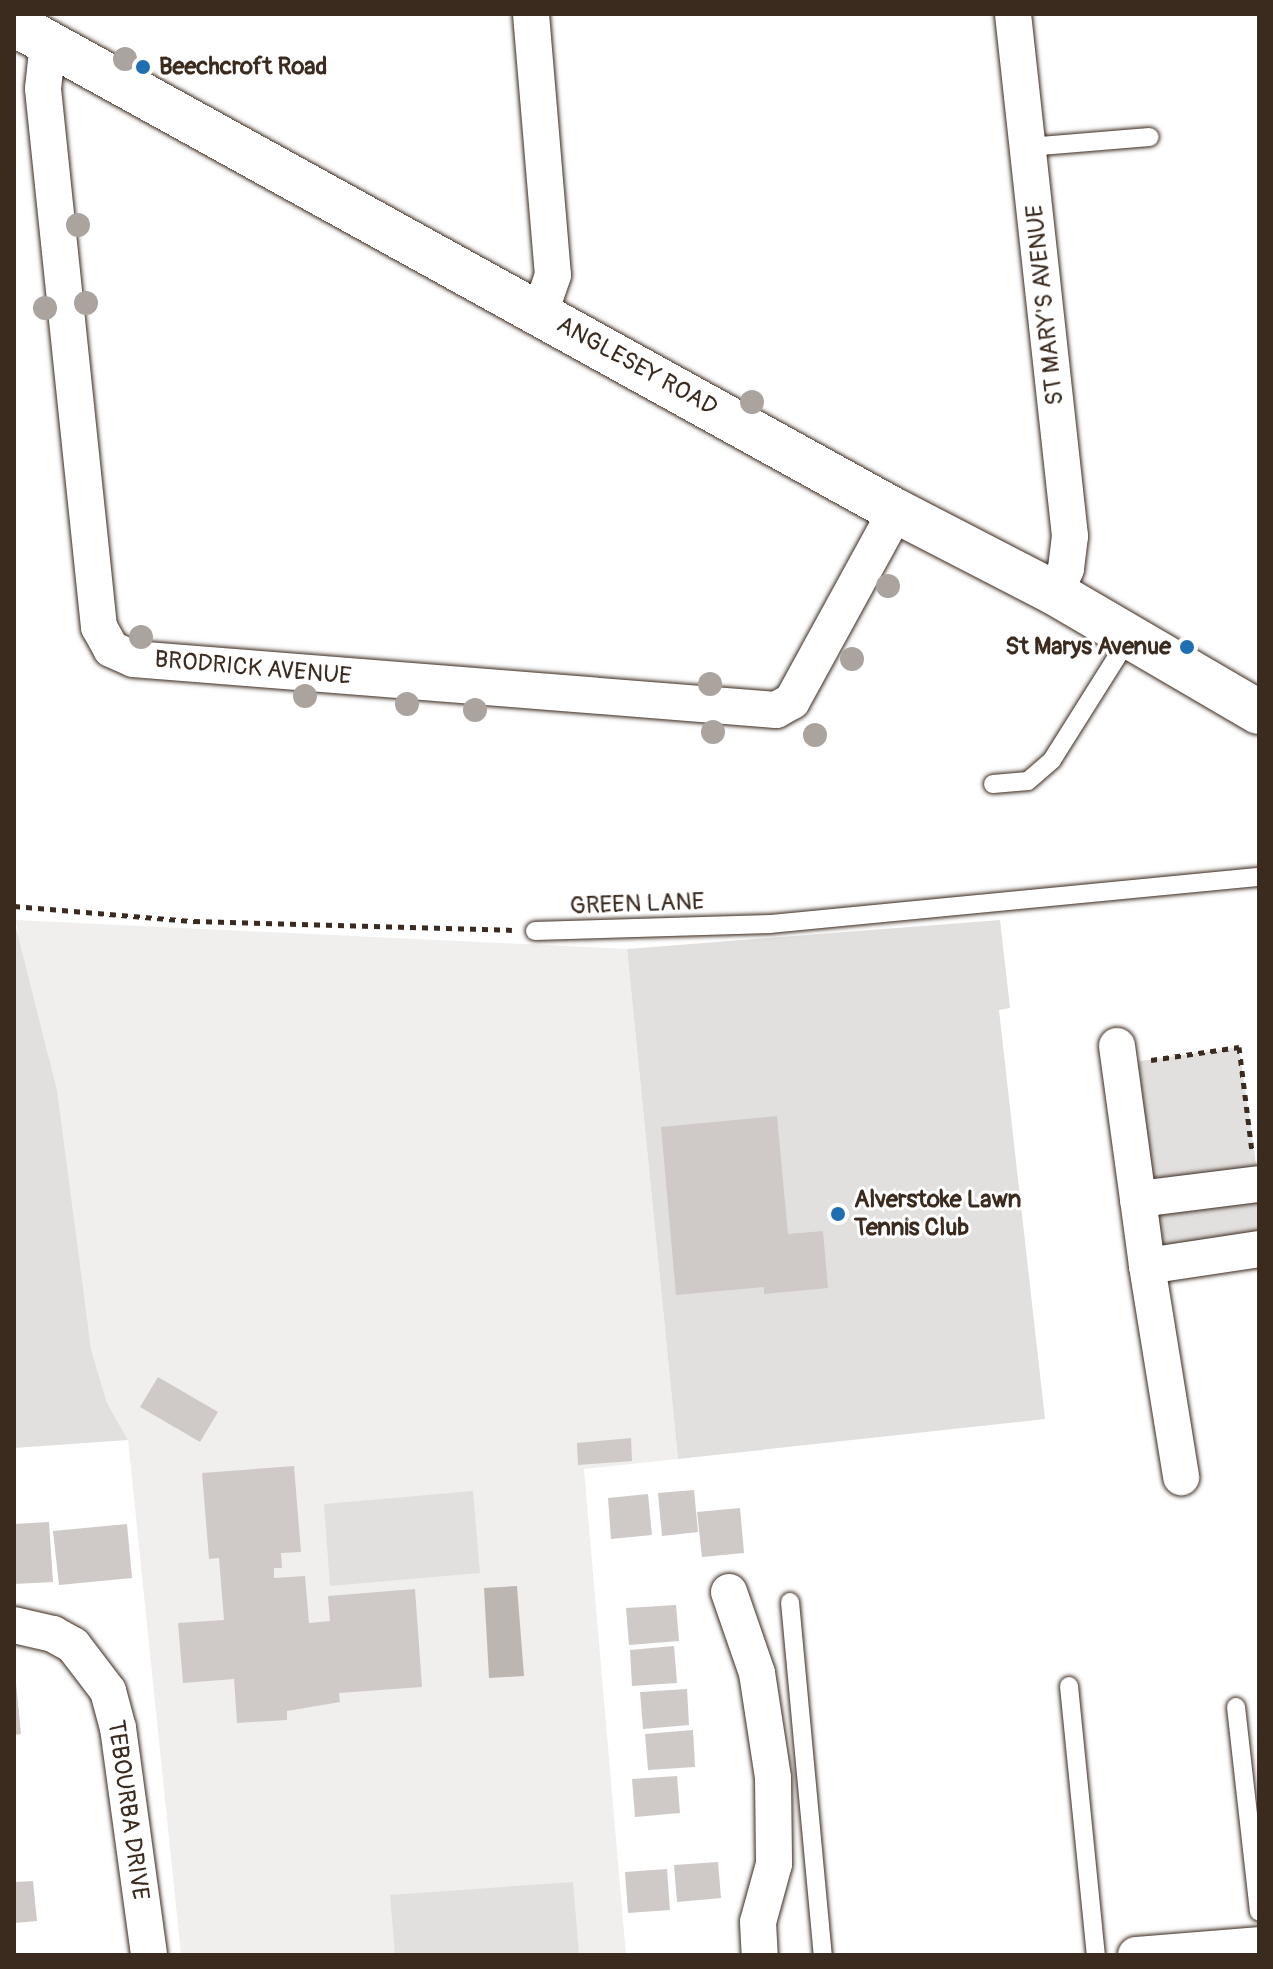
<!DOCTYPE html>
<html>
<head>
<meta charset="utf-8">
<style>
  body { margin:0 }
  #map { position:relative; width:1273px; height:1969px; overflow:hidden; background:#fff; font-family:Pangolin,sans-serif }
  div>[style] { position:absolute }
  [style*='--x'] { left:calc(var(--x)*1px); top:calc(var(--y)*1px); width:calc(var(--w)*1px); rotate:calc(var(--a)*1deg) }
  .built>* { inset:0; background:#f1efee }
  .green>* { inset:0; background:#e2e0de }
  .water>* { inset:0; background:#bcb6b3 }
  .building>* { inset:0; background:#cfcac7 }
  .path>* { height:5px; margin-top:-2.5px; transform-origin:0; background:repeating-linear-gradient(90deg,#3b2a1e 0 6px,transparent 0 12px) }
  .roads { filter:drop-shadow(0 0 2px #3b2a1e) drop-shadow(0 0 2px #3b2a1e) }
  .service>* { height:18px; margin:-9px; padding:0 9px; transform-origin:9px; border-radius:9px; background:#fff }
  .minor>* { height:36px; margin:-18px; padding:0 18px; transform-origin:18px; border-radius:18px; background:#fff }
  .tertiary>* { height:44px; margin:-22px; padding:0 22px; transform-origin:22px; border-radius:22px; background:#fff }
  .trees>* { width:24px; height:24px; margin:-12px; border-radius:50%; background:#aaa39e }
  .dots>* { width:22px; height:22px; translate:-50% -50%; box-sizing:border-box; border:4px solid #fff; border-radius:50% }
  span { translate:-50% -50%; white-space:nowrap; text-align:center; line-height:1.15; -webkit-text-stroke:6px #fff; paint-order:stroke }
  .poi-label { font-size:24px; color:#3b2a1e; font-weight:700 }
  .left { translate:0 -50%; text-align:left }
  .right { translate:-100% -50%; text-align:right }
  .street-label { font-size:24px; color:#3b2a1e }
  .frame { position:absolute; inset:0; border:16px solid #3b2a1e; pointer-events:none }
</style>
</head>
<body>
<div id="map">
  <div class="built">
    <i style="clip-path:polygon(16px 920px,627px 949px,678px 1459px,584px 1469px,626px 1955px,181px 1955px,128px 1440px,107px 1403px,91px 1349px,47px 1049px,20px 956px)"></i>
  </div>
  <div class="green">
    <i style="clip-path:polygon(14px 920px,57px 1090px,91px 1349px,107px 1403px,128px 1440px,14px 1448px)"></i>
    <i style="clip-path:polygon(1000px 920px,1010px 1008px,999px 1010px,1045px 1419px,678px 1459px,627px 949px)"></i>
    <i style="clip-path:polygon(1239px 1047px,1259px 1184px,1259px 1250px,1147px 1266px,1119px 1064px)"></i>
    <i style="clip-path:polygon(473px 1491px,480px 1573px,330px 1586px,324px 1504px)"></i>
    <i style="clip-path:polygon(573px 1882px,579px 1955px,395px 1955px,390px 1895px)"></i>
  </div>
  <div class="water">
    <i style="clip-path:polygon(517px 1586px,524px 1676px,489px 1678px,484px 1588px)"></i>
  </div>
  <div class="building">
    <i style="clip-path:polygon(777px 1116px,788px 1234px,823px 1231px,828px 1288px,764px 1294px,764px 1287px,676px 1295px,661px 1127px)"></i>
    <i style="clip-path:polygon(158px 1377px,218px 1412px,200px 1442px,140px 1407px)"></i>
    <i style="clip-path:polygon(631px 1438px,632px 1461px,578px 1465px,577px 1443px)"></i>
    <i style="clip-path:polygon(294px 1466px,301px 1552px,281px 1553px,282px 1568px,274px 1568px,274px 1578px,305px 1576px,309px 1623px,330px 1621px,328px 1596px,415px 1589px,422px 1687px,339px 1693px,340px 1702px,287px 1711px,287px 1720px,237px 1723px,234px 1679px,183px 1683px,178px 1623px,224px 1620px,219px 1558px,209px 1559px,202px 1473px)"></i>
    <i style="clip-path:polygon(694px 1490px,698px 1532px,662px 1536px,658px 1493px)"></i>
    <i style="clip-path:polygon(648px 1494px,652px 1535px,611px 1539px,608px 1498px)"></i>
    <i style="clip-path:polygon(740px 1508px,744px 1553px,702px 1557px,697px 1512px)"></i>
    <i style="clip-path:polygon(49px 1522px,53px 1582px,14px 1584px,14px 1524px)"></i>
    <i style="clip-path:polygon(127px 1524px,132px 1578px,59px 1585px,53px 1531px)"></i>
    <i style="clip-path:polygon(676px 1605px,679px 1641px,629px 1645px,626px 1608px)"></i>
    <i style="clip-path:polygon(674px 1646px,677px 1683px,632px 1686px,630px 1650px)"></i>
    <i style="clip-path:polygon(14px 1662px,21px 1734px,14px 1735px)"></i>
    <i style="clip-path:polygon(687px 1689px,689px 1725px,643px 1729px,640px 1692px)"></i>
    <i style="clip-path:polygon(693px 1730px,695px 1767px,648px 1770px,645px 1734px)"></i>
    <i style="clip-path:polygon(677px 1776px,680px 1813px,635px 1817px,632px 1779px)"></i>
    <i style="clip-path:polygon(718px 1862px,721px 1898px,677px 1902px,674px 1865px)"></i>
    <i style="clip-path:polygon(667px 1869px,670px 1910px,628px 1913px,625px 1872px)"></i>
    <i style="clip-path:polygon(33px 1881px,37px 1921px,14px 1923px,14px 1882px)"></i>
  </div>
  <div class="path">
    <i style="--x:14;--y:906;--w:181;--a:4.8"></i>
    <i style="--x:194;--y:921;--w:318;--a:1.6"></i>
    <i style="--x:1151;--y:1060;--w:89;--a:-8.4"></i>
    <i style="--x:1239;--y:1047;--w:105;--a:82.9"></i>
  </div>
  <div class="roads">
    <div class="service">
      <i style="--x:1028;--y:147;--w:122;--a:-4.7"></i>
      <i style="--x:993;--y:784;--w:35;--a:-5"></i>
      <i style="--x:1028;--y:781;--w:32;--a:-41"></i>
      <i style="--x:1052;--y:760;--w:146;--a:-57.8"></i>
      <i style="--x:535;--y:931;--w:235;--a:-1.7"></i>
      <i style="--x:770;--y:924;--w:491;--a:-5.5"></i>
      <i style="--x:790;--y:1602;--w:355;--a:84.7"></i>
      <i style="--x:1069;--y:1686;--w:270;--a:84.3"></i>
      <i style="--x:1236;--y:1707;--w:206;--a:83.6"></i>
    </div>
    <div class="minor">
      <i style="--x:531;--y:14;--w:262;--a:85.2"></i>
      <i style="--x:553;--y:275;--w:39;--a:109"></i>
      <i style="--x:1013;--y:14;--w:525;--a:83.77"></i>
      <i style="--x:1070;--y:536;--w:33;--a:97"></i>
      <i style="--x:1066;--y:569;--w:26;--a:115"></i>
      <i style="--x:48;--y:42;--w:47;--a:96.1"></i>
      <i style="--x:43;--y:89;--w:541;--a:84.06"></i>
      <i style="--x:99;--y:627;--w:25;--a:61"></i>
      <i style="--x:111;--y:649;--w:24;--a:24"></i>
      <i style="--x:133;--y:659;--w:645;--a:4.53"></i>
      <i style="--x:776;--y:710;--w:18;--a:-29"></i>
      <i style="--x:792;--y:701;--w:217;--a:-61.3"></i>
      <i style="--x:1117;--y:1046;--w:154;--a:82.2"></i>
      <i style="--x:1259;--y:1184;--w:122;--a:172.9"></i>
      <i style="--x:1138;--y:1199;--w:68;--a:82.3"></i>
      <i style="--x:1147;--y:1266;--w:113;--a:-8.6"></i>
      <i style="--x:1147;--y:1266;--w:214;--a:80.8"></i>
      <i style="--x:729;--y:1592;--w:86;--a:70.9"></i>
      <i style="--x:757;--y:1673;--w:106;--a:81.3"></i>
      <i style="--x:773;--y:1778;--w:86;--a:89.3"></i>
      <i style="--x:774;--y:1864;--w:60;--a:105.4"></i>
      <i style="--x:758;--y:1922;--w:33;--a:87"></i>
      <i style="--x:14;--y:1625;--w:40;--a:13"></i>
      <i style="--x:53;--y:1634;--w:23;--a:29"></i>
      <i style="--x:73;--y:1645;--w:58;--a:52.7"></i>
      <i style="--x:108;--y:1691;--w:38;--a:75"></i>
      <i style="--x:118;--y:1728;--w:229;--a:82.2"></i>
      <i style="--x:1136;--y:1955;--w:123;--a:-4.6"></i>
    </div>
    <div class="tertiary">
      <i style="--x:14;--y:24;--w:1008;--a:28.91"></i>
      <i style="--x:896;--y:511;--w:179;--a:27.3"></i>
      <i style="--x:1055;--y:593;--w:236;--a:30.3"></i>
    </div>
  </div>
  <div class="trees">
    <i style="left:125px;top:59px"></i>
    <i style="left:78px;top:225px"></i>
    <i style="left:86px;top:303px"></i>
    <i style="left:45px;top:308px"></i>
    <i style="left:752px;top:402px"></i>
    <i style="left:888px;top:586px"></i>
    <i style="left:141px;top:637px"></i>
    <i style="left:852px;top:659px"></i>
    <i style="left:710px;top:684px"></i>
    <i style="left:305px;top:696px"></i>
    <i style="left:407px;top:704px"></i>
    <i style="left:475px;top:710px"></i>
    <i style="left:713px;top:732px"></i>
    <i style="left:815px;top:735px"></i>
  </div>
  <div class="dots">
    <i style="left:143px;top:67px;background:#1f6fb2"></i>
    <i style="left:1187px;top:647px;background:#1f6fb2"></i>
    <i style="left:838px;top:1214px;background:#1f6fb2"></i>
  </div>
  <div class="poi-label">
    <span class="left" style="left:159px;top:67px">Beechcroft Road</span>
    <span class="right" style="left:1171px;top:647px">St Marys Avenue</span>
    <span class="left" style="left:854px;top:1214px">Alverstoke Lawn<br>Tennis Club</span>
  </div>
  <div class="street-label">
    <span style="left:1045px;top:305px;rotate:-96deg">ST MARY'S AVENUE</span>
    <span style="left:637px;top:366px;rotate:29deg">ANGLESEY ROAD</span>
    <span style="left:253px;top:668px;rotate:5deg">BRODRICK AVENUE</span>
    <span style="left:637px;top:904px;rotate:-2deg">GREEN LANE</span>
    <span style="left:128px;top:1810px;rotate:82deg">TEBOURBA DRIVE</span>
  </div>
  <div class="frame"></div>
</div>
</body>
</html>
